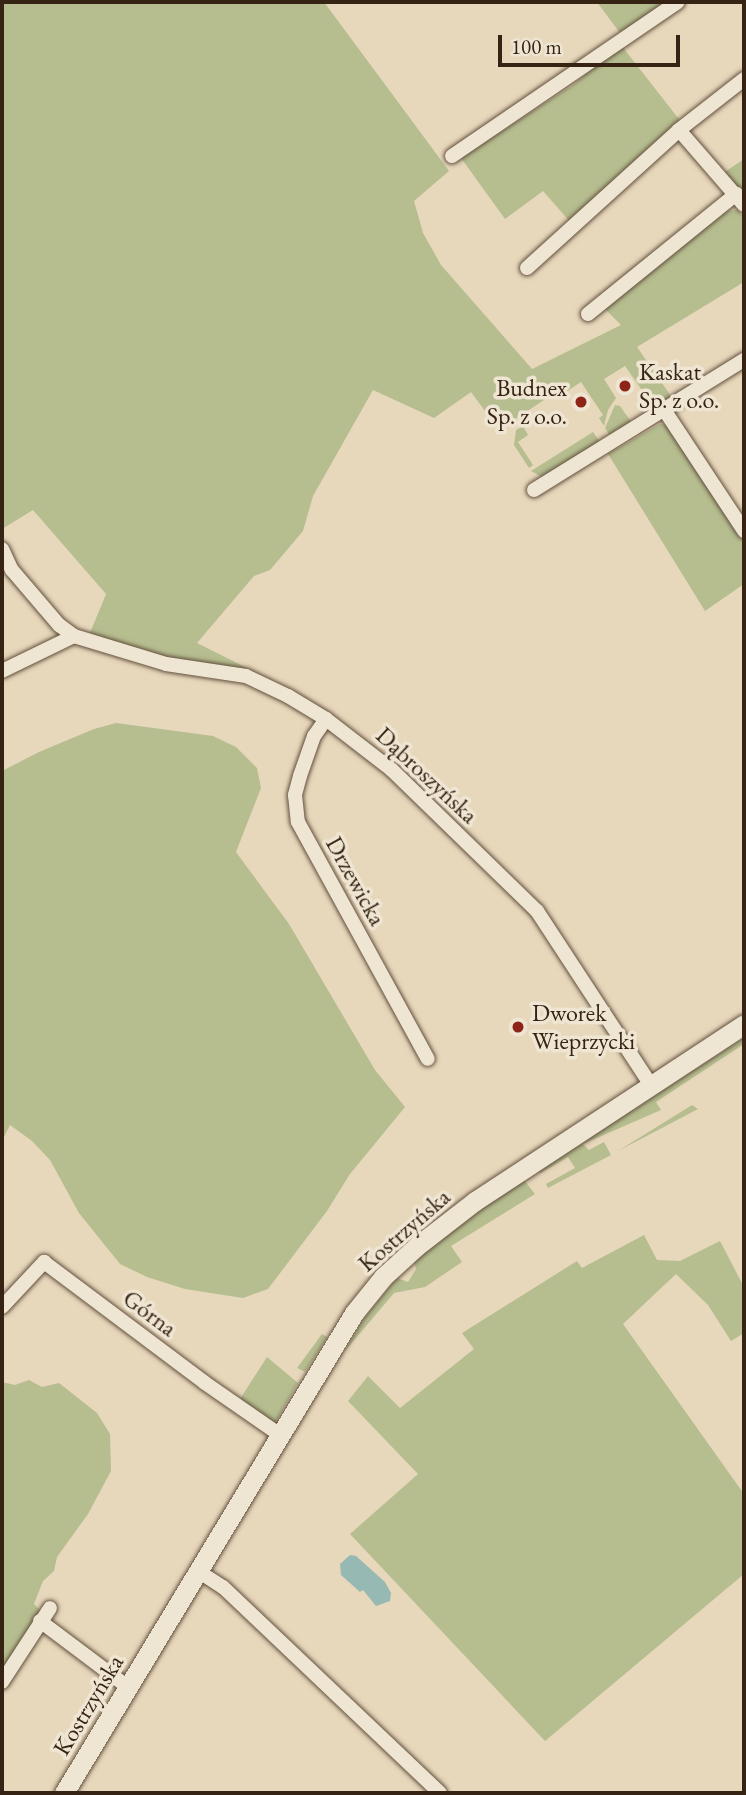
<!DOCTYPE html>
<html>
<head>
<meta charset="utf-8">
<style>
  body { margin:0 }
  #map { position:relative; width:746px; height:1795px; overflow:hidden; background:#e7d7bb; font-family:"EB Garamond",serif }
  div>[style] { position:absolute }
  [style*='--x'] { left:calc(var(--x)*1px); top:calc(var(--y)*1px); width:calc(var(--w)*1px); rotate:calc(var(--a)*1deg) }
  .green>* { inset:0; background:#b6be90 }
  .water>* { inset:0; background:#97b9b4 }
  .roads { filter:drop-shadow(0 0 2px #62503d) drop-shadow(0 0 2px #62503d) }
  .street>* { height:14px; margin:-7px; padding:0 7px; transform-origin:7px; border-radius:7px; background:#efe5d3 }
  .secondary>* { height:19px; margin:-9.5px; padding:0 9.5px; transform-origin:9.5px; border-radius:9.5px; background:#efe5d3 }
  .dots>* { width:19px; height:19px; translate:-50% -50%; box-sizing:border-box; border:4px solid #efe5d3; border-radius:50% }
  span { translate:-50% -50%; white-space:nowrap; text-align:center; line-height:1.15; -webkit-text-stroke:7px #efe5d3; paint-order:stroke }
  .poi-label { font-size:24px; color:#362313 }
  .left { translate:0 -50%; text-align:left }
  .right { translate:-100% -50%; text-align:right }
  .street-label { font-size:24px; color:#362313 }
  .frame { position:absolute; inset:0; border:4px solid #362313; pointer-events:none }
  .scale { position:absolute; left:498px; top:35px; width:182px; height:32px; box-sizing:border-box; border:4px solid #362313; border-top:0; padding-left:9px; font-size:21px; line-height:24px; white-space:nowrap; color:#362313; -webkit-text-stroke:5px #efe5d3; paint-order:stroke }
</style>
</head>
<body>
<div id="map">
  <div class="green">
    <i style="clip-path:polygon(2px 2px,324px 2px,449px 171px,414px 201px,423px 233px,441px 265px,532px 369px,621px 325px,605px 309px,723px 211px,738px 210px,744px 218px,744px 282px,637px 347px,673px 399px,656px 410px,625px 366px,604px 379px,616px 398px,608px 410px,604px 426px,599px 418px,603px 415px,581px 382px,563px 394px,559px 390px,499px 430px,471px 392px,434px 418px,373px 390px,313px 496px,303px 531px,270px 570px,254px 576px,197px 643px,257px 673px,149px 654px,90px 633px,106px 594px,33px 510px,2px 529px)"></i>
    <i style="clip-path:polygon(597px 2px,670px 2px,620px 33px)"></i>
    <i style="clip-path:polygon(621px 45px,682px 123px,571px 223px,543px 191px,505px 219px,461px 158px,573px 85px)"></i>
    <i style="clip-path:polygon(744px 159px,744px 200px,723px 173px)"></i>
    <i style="clip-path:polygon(615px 405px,620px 406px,632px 423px,611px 437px,605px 428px)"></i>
    <i style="clip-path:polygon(660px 424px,668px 425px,744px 542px,744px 584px,705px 611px,608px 454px)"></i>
    <i style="clip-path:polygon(523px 426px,528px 435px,518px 442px,533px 465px,529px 468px,514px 445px,516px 430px)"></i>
    <i style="clip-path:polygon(593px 432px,602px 445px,544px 478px,531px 471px)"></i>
    <i style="clip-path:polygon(116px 723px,213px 736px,236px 747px,257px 768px,261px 788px,236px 852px,289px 924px,375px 1070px,405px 1107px,350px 1174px,327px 1211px,268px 1289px,243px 1298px,185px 1289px,147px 1277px,120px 1264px,79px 1213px,50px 1160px,32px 1141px,10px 1125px,2px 1141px,2px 771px,39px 752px,94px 729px)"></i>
    <i style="clip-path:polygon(744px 1038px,744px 1044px,656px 1102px,661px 1110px,583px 1144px,589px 1150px,604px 1142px,611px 1155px,548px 1188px,546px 1184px,575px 1168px,568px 1157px,541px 1173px,536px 1171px)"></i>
    <i style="clip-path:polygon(692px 1105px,698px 1109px,618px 1151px)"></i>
    <i style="clip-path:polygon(524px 1180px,535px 1194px,451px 1246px,462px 1262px,425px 1287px,394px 1293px,345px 1351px,365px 1317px,397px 1278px,408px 1282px,416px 1269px,414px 1261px,480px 1209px)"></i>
    <i style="clip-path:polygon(644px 1235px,657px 1260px,680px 1261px,720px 1241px,744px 1287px,744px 1333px,731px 1341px,708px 1305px,676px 1274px,623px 1324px,744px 1494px,744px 1574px,545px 1741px,350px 1534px,418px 1474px,348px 1401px,368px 1376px,400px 1408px,474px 1349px,462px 1333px,577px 1261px,582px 1268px)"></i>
    <i style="clip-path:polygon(322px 1334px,327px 1337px,305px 1372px,297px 1368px)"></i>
    <i style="clip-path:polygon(267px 1357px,298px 1383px,275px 1423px,240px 1399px)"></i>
    <i style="clip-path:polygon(29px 1380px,42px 1387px,59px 1383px,97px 1413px,110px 1434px,111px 1471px,88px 1514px,57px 1557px,54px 1571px,43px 1581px,34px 1604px,43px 1613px,2px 1674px,2px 1382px,15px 1385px)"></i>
  </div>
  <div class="water">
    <i style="clip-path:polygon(350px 1555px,356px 1556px,385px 1582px,391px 1593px,390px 1601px,376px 1606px,363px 1590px,360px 1592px,341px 1575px,340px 1564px)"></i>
  </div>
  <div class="roads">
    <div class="street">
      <i style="--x:679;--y:130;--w:99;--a:49.1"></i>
      <i style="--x:452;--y:156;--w:273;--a:-34.3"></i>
      <i style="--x:527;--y:268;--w:205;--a:-42.2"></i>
      <i style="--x:679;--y:130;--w:83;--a:-38.1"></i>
      <i style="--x:588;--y:314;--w:191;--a:-39"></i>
      <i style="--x:665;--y:411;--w:144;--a:56.6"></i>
      <i style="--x:534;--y:490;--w:247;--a:-31.8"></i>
      <i style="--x:2;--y:549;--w:23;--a:65"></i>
      <i style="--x:12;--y:570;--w:72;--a:49.5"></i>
      <i style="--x:59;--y:625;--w:19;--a:36"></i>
      <i style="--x:74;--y:636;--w:96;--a:16.9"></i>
      <i style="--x:166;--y:664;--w:81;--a:8.5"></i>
      <i style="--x:246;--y:676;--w:47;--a:25.5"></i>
      <i style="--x:288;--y:696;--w:44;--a:31.2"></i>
      <i style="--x:326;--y:719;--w:83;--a:37.7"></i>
      <i style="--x:392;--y:770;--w:202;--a:44.2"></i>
      <i style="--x:537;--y:911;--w:208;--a:56.8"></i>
      <i style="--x:2;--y:671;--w:80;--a:-25.9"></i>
      <i style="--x:326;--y:719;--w:21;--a:125"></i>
      <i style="--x:314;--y:736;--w:42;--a:109.3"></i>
      <i style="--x:300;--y:776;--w:20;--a:105"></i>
      <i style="--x:295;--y:795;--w:27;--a:84"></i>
      <i style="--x:298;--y:822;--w:270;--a:61.3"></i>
      <i style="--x:2;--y:1307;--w:62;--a:-47"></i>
      <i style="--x:44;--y:1262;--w:201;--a:36.9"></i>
      <i style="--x:205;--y:1383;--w:91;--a:34.7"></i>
      <i style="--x:198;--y:1571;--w:30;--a:33"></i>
      <i style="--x:223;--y:1587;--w:299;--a:43.5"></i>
      <i style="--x:40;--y:1621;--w:110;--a:36.9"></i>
      <i style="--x:2;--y:1682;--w:88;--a:-57"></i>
    </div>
    <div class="secondary">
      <i style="--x:64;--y:1793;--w:561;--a:-58.86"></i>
      <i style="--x:354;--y:1313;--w:46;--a:-51.1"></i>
      <i style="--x:383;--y:1277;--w:46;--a:-42.4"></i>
      <i style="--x:417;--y:1246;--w:73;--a:-37.8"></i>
      <i style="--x:475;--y:1201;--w:322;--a:-33.3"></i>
    </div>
  </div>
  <div class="dots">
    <i style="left:625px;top:386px;background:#8f2418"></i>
    <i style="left:581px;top:402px;background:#8f2418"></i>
    <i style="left:518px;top:1027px;background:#8f2418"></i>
  </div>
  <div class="poi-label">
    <span class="left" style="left:639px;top:386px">Kaskat<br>Sp. z o.o.</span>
    <span class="right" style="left:567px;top:402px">Budnex<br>Sp. z o.o.</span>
    <span class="left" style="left:532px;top:1027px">Dworek<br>Wieprzycki</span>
  </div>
  <div class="street-label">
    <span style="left:427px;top:775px;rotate:43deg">Dąbroszyńska</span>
    <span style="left:356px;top:881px;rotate:61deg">Drzewicka</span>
    <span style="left:404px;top:1230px;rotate:-41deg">Kostrzyńska</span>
    <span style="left:150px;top:1313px;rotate:37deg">Górna</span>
    <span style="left:88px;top:1705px;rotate:-59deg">Kostrzyńska</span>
  </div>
  <div class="frame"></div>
  <div class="scale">100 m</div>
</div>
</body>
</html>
